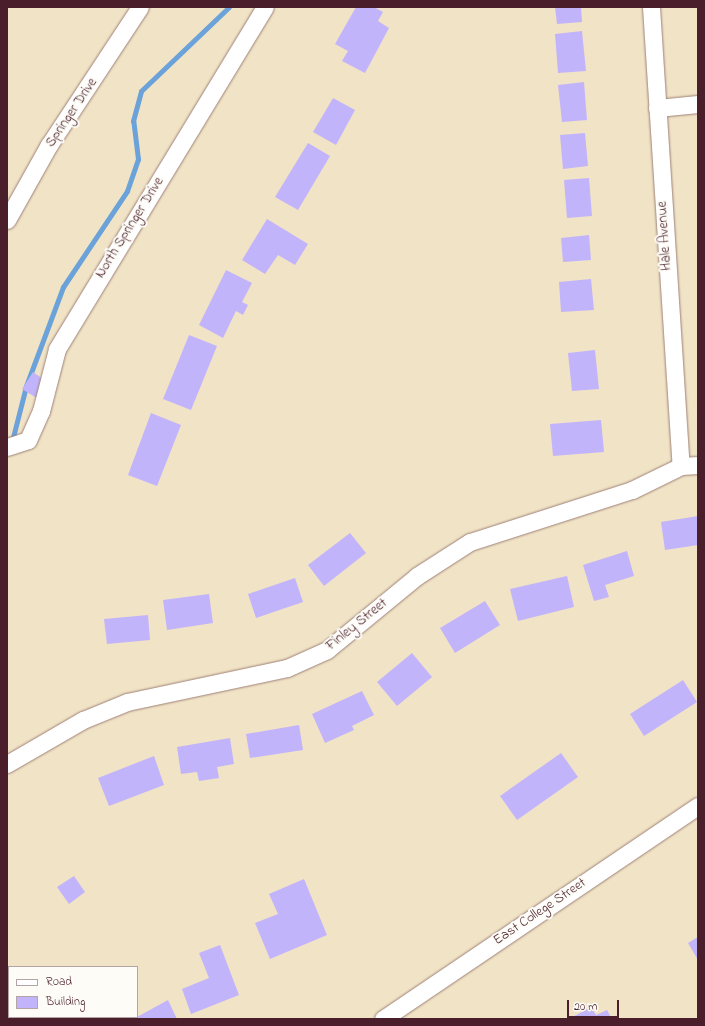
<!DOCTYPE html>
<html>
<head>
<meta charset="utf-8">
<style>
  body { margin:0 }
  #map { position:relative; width:705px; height:1026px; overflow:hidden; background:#f1e3c6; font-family:"Indie Flower",sans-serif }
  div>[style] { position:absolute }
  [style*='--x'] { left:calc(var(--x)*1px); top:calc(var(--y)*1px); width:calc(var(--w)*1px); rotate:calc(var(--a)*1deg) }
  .stream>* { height:5px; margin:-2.5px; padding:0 2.5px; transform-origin:2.5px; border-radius:2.5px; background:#6aa2d9 }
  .building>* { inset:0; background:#c2b4fb }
  .roads { filter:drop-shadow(0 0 1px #9e8178) drop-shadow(0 0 1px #9e8178) }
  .minor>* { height:17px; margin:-8.5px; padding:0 8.5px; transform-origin:8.5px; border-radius:8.5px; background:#fff }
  span { translate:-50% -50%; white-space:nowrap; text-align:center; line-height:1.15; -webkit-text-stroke:4px #fdfcf7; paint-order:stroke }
  .street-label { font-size:14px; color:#4a1f2b }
  .frame { position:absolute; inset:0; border:8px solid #4a1f2b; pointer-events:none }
  .legend { position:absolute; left:8px; top:966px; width:130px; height:52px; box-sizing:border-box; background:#fdfcf7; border:1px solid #b5a4a5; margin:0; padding:5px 7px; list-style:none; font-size:12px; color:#4a1f2b }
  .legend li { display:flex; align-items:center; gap:8px; height:20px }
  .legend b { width:20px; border:1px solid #b5a4a5 }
  .scale { position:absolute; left:567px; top:1000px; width:52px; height:18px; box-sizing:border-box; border:2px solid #4a1f2b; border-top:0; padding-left:5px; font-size:12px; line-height:14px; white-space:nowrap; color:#4a1f2b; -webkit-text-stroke:3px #fdfcf7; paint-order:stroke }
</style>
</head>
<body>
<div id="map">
  <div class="stream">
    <i style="--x:12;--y:441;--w:57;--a:-75.7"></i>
    <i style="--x:26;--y:386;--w:106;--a:-69.5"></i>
    <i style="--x:63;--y:287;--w:115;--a:-56.3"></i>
    <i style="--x:127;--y:191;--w:34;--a:-71"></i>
    <i style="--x:138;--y:159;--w:38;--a:-97"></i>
    <i style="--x:133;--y:121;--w:31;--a:-75"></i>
    <i style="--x:141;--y:91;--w:122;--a:-43.7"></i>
  </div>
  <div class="building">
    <i style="clip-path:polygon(356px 7px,374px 7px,383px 12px,378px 21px,389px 28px,365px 73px,342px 61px,348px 51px,335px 44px)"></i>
    <i style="clip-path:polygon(555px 7px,581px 7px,582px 22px,557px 24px)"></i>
    <i style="clip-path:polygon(582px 31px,586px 71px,558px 73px,555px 34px)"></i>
    <i style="clip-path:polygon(584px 82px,587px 120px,562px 122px,558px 85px)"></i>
    <i style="clip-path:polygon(333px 98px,355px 110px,336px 145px,313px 132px)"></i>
    <i style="clip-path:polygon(585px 133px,588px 166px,563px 169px,560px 135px)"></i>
    <i style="clip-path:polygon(308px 143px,330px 156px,298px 210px,275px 197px)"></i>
    <i style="clip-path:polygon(589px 178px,592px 216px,567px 218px,564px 180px)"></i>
    <i style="clip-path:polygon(267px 219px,308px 244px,295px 265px,278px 255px,265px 274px,242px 260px)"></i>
    <i style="clip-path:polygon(589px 235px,591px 260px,563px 262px,561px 238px)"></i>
    <i style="clip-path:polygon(226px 270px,252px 283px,242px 302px,248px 305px,243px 315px,236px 311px,223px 338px,199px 325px)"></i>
    <i style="clip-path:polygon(591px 279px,594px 310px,561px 312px,559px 282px)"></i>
    <i style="clip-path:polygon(189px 335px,217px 346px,191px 410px,163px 399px)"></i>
    <i style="clip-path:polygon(595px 350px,599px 389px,572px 391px,568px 353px)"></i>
    <i style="clip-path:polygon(33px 372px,50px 384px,40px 400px,22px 389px)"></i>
    <i style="clip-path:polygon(151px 413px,181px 425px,157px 486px,128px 475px)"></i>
    <i style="clip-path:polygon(601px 420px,604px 452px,553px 456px,550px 424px)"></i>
    <i style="clip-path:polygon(698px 516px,698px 545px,665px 550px,661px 522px)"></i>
    <i style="clip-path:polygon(350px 533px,366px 553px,324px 586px,308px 565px)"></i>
    <i style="clip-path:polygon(627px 551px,634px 576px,605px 585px,609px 597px,594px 601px,583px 565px)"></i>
    <i style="clip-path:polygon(567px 576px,574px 607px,518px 621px,510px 589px)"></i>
    <i style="clip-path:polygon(295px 578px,303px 602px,256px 618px,248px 594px)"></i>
    <i style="clip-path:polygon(209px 594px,213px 623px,167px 630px,163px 600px)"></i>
    <i style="clip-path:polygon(485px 601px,500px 625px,455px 653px,440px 628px)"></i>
    <i style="clip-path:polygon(148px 615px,150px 640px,107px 644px,104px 619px)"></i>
    <i style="clip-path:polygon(412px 653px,432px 677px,397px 706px,377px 682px)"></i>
    <i style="clip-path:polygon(683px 680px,697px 702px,644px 736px,630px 714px)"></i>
    <i style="clip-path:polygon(362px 691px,374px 715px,352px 726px,354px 730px,325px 743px,312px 714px)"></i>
    <i style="clip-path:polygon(299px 725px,303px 750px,250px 758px,246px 734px)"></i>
    <i style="clip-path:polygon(230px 738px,234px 764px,217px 767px,219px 778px,199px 781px,197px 772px,181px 774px,177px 747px)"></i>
    <i style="clip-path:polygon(561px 753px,578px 777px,517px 820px,500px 796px)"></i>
    <i style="clip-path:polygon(154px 756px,164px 785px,109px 806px,98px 778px)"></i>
    <i style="clip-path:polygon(74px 876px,85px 892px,69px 904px,57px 887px)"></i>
    <i style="clip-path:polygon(304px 879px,327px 935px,270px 959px,255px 923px,278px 914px,269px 894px)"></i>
    <i style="clip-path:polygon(698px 937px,698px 960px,688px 943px)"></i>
    <i style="clip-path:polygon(220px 945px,239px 995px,191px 1014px,182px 989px,209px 978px,199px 953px)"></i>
    <i style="clip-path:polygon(168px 1000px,177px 1019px,128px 1019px,137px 1017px)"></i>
    <i style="clip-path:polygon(591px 1007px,596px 1015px,607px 1010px,612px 1019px,569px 1019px)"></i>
  </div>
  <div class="roads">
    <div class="minor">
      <i style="--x:651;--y:7;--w:460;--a:86.3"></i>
      <i style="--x:657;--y:108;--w:41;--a:-5.6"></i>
      <i style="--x:7;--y:220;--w:86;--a:-60.8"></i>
      <i style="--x:49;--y:145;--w:165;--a:-56.6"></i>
      <i style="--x:7;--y:447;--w:22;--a:-18"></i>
      <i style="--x:28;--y:440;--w:32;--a:-66"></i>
      <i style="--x:41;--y:411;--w:64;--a:-75.5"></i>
      <i style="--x:57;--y:349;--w:400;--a:-58.7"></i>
      <i style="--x:7;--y:764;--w:88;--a:-30.1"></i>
      <i style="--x:83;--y:720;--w:48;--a:-22.2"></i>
      <i style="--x:127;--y:702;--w:164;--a:-12"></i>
      <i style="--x:287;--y:668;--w:44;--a:-24.2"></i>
      <i style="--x:327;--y:650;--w:117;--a:-39.4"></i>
      <i style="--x:417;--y:576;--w:63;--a:-32.7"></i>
      <i style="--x:470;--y:542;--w:170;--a:-17.8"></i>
      <i style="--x:632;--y:490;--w:55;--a:-26.1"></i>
      <i style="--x:681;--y:466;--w:17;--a:-3"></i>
      <i style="--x:383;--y:1019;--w:380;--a:-34.1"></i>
    </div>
  </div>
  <div class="street-label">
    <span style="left:72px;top:113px;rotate:-56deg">Springer Drive</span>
    <span style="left:130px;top:228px;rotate:-58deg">North Springer Drive</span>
    <span style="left:665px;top:236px;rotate:-94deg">Hale Avenue</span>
    <span style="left:357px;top:625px;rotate:-39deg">Finley Street</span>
    <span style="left:540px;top:912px;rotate:-34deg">East College Street</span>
  </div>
  <div class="frame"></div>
  <ul class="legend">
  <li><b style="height:5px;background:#fff"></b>Road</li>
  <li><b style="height:11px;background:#c2b4fb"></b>Building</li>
  </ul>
  <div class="scale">20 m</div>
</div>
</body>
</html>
